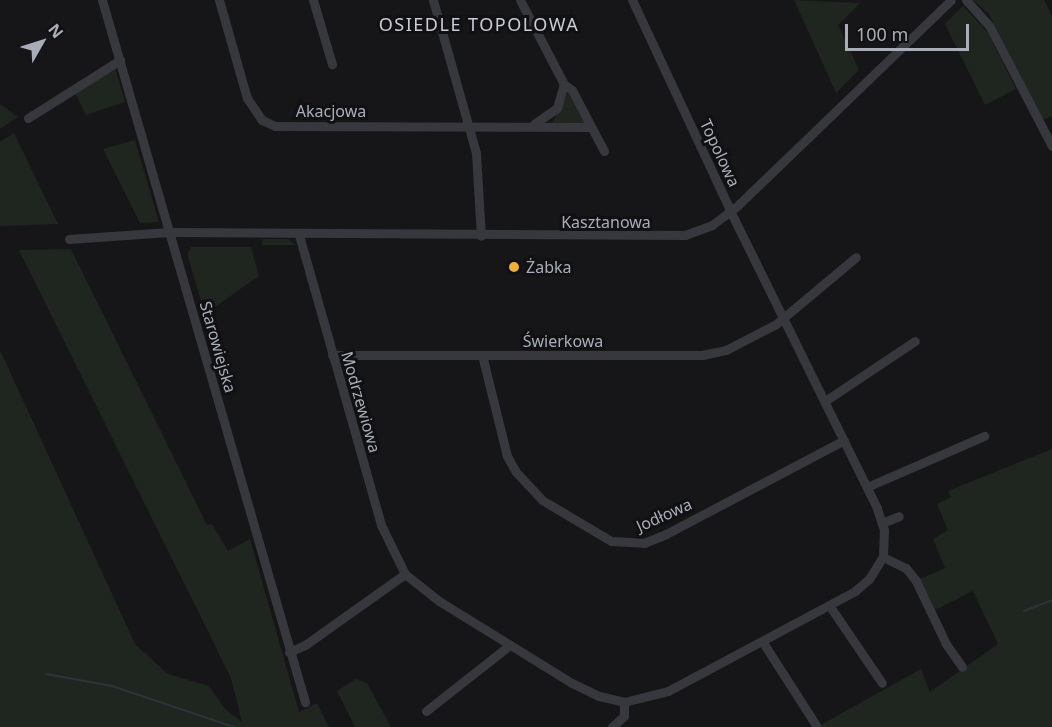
<!DOCTYPE html>
<html>
<head>
<meta charset="utf-8">
<style>
  body { margin:0 }
  #map { position:relative; width:1052px; height:727px; overflow:hidden; background:#161618; font-family:"Noto Sans",sans-serif }
  div>[style] { position:absolute }
  [style*='--x'] { left:calc(var(--x)*1px); top:calc(var(--y)*1px); width:calc(var(--w)*1px); rotate:calc(var(--a)*1deg) }
  .green>* { inset:0; background:#1e261f }
  .stream>* { height:2px; margin:-1px; padding:0 1px; transform-origin:1px; border-radius:1px; background:#2c353c }
  .minor>* { height:9px; margin:-4.5px; padding:0 4.5px; transform-origin:4.5px; border-radius:4.5px; background:#37383d }
  .dots>* { width:16px; height:16px; translate:-50% -50%; box-sizing:border-box; border:3px solid #111113; border-radius:50% }
  span { translate:-50% -50%; white-space:nowrap; text-align:center; line-height:1.15; -webkit-text-stroke:6px #111113; paint-order:stroke }
  .street-label { font-size:16px; color:#a8adb8 }
  .poi-label { font-size:16px; color:#a8adb8 }
  .left { translate:0 -50%; text-align:left }
  .neighbourhood-label { font-size:18px; color:#c9ccd4; letter-spacing:1.5px }
  .north { position:absolute; left:12px; top:12px; width:60px; height:60px; -webkit-text-stroke:4px #111113; paint-order:stroke; rotate:51deg; font-size:16px; font-weight:700; line-height:24px; text-align:center; color:#a8adb8 }
  .north::after { content:''; display:block; margin:auto; width:21px; height:27px; background:#a8adb8; clip-path:polygon(50% 0,100% 100%,50% 72%,0 100%) }
  .scale { position:absolute; left:845px; top:24px; width:124px; height:27px; box-sizing:border-box; border:3px solid #a8adb8; border-top:0; padding-left:8px; font-size:18px; line-height:21px; white-space:nowrap; color:#a8adb8; -webkit-text-stroke:4px #111113; paint-order:stroke }
</style>
</head>
<body>
<div id="map">
  <div class="green">
    <i style="clip-path:polygon(794px 0,860px 3px,838px 25px,859px 70px,836px 93px)"></i>
    <i style="clip-path:polygon(973px 0,1044px 0,1052px 16px,1052px 116px,1043px 120px,989px 14px)"></i>
    <i style="clip-path:polygon(963px 6px,988px 33px,1016px 89px,985px 105px,945px 24px)"></i>
    <i style="clip-path:polygon(115px 67px,125px 102px,86px 115px,75px 93px)"></i>
    <i style="clip-path:polygon(568px 92px,586px 123px,551px 124px,562px 106px)"></i>
    <i style="clip-path:polygon(0 104px,18px 117px,0 129px)"></i>
    <i style="clip-path:polygon(14px 133px,58px 224px,0 226px,0 142px)"></i>
    <i style="clip-path:polygon(135px 140px,159px 222px,140px 223px,103px 149px)"></i>
    <i style="clip-path:polygon(263px 239px,288px 239px,296px 245px,262px 245px)"></i>
    <i style="clip-path:polygon(191px 247px,251px 247px,259px 276px,205px 314px,187px 254px)"></i>
    <i style="clip-path:polygon(71px 249px,207px 525px,212px 524px,228px 551px,250px 539px,299px 712px,317px 703px,329px 727px,0 727px,0 350px,135px 644px,168px 674px,209px 686px,225px 709px,242px 722px,231px 678px,19px 250px)"></i>
    <i style="clip-path:polygon(1052px 449px,1052px 727px,817px 727px,921px 669px,930px 692px,998px 644px,973px 591px,935px 610px,920px 579px,945px 568px,933px 539px,948px 530px,937px 504px,951px 497px,948px 491px)"></i>
    <i style="clip-path:polygon(356px 679px,367px 683px,391px 727px,355px 727px,337px 691px)"></i>
  </div>
  <div class="stream">
    <i style="--x:1024;--y:611;--w:30;--a:-21"></i>
    <i style="--x:46;--y:674;--w:67;--a:10.3"></i>
    <i style="--x:112;--y:686;--w:129;--a:18.6"></i>
  </div>
  <div class="minor">
    <i style="--x:102;--y:0;--w:731;--a:73.87"></i>
    <i style="--x:219;--y:0;--w:102;--a:74.1"></i>
    <i style="--x:247;--y:98;--w:27;--a:56"></i>
    <i style="--x:262;--y:120;--w:14;--a:25"></i>
    <i style="--x:275;--y:126;--w:316;--a:0.2"></i>
    <i style="--x:313;--y:0;--w:67;--a:73.5"></i>
    <i style="--x:433;--y:0;--w:159;--a:74.3"></i>
    <i style="--x:476;--y:153;--w:83;--a:86.6"></i>
    <i style="--x:520;--y:0;--w:95;--a:62.4"></i>
    <i style="--x:564;--y:84;--w:10;--a:37"></i>
    <i style="--x:572;--y:90;--w:69;--a:62.3"></i>
    <i style="--x:966;--y:0;--w:36;--a:48"></i>
    <i style="--x:990;--y:27;--w:134;--a:62.5"></i>
    <i style="--x:28;--y:118;--w:109;--a:-32.2"></i>
    <i style="--x:534;--y:124;--w:28;--a:-35"></i>
    <i style="--x:557;--y:108;--w:25;--a:-74"></i>
    <i style="--x:299;--y:235;--w:301;--a:74.2"></i>
    <i style="--x:381;--y:525;--w:55;--a:63.9"></i>
    <i style="--x:405;--y:574;--w:43;--a:38.5"></i>
    <i style="--x:439;--y:601;--w:156;--a:31.7"></i>
    <i style="--x:572;--y:683;--w:30;--a:26"></i>
    <i style="--x:599;--y:696;--w:26;--a:13"></i>
    <i style="--x:624;--y:702;--w:45;--a:-14"></i>
    <i style="--x:668;--y:691;--w:212;--a:-28.1"></i>
    <i style="--x:855;--y:591;--w:18;--a:-41"></i>
    <i style="--x:869;--y:579;--w:26;--a:-58"></i>
    <i style="--x:883;--y:557;--w:27;--a:-88"></i>
    <i style="--x:884;--y:530;--w:23;--a:-108"></i>
    <i style="--x:877;--y:508;--w:330;--a:-116.3"></i>
    <i style="--x:731;--y:212;--w:234;--a:-115"></i>
    <i style="--x:69;--y:239;--w:100;--a:-4"></i>
    <i style="--x:169;--y:232;--w:516;--a:0.33"></i>
    <i style="--x:685;--y:235;--w:29;--a:-20"></i>
    <i style="--x:712;--y:225;--w:30;--a:-37"></i>
    <i style="--x:736;--y:207;--w:298;--a:-43.9"></i>
    <i style="--x:332;--y:355;--w:370;--a:0"></i>
    <i style="--x:702;--y:355;--w:25;--a:-12"></i>
    <i style="--x:726;--y:350;--w:56;--a:-27.5"></i>
    <i style="--x:776;--y:324;--w:104;--a:-39.9"></i>
    <i style="--x:482;--y:355;--w:104;--a:76.1"></i>
    <i style="--x:507;--y:456;--w:18;--a:61"></i>
    <i style="--x:516;--y:472;--w:38;--a:47"></i>
    <i style="--x:542;--y:500;--w:80;--a:30.7"></i>
    <i style="--x:611;--y:541;--w:33;--a:3"></i>
    <i style="--x:644;--y:543;--w:24;--a:-22"></i>
    <i style="--x:666;--y:534;--w:201;--a:-27.8"></i>
    <i style="--x:825;--y:401;--w:108;--a:-33.7"></i>
    <i style="--x:867;--y:487;--w:128;--a:-23.6"></i>
    <i style="--x:882;--y:523;--w:18;--a:-22"></i>
    <i style="--x:883;--y:557;--w:25;--a:26"></i>
    <i style="--x:906;--y:568;--w:16;--a:52"></i>
    <i style="--x:916;--y:581;--w:70;--a:64.5"></i>
    <i style="--x:946;--y:644;--w:28;--a:55"></i>
    <i style="--x:829;--y:605;--w:94;--a:55.8"></i>
    <i style="--x:762;--y:641;--w:100;--a:57.3"></i>
    <i style="--x:289;--y:652;--w:17;--a:-24"></i>
    <i style="--x:305;--y:645;--w:123;--a:-35.4"></i>
    <i style="--x:426;--y:711;--w:107;--a:-38.2"></i>
    <i style="--x:612;--y:727;--w:16;--a:-43"></i>
    <i style="--x:624;--y:716;--w:14;--a:-90"></i>
  </div>
  <div class="dots">
    <i style="left:514px;top:267px;background:#f2b134"></i>
  </div>
  <div class="street-label">
    <span style="left:331px;top:111px">Akacjowa</span>
    <span style="left:720px;top:153px;rotate:65deg">Topolowa</span>
    <span style="left:606px;top:222px">Kasztanowa</span>
    <span style="left:563px;top:341px">Świerkowa</span>
    <span style="left:218px;top:347px;rotate:74deg">Starowiejska</span>
    <span style="left:361px;top:402px;rotate:74deg">Modrzewiowa</span>
    <span style="left:664px;top:515px;rotate:-24deg">Jodłowa</span>
  </div>
  <div class="poi-label">
    <span class="left" style="left:526px;top:267px">Żabka</span>
  </div>
  <div class="neighbourhood-label">
    <span style="left:479px;top:24px">OSIEDLE TOPOLOWA</span>
  </div>
  <div class="north">N</div>
  <div class="scale">100 m</div>
</div>
</body>
</html>
